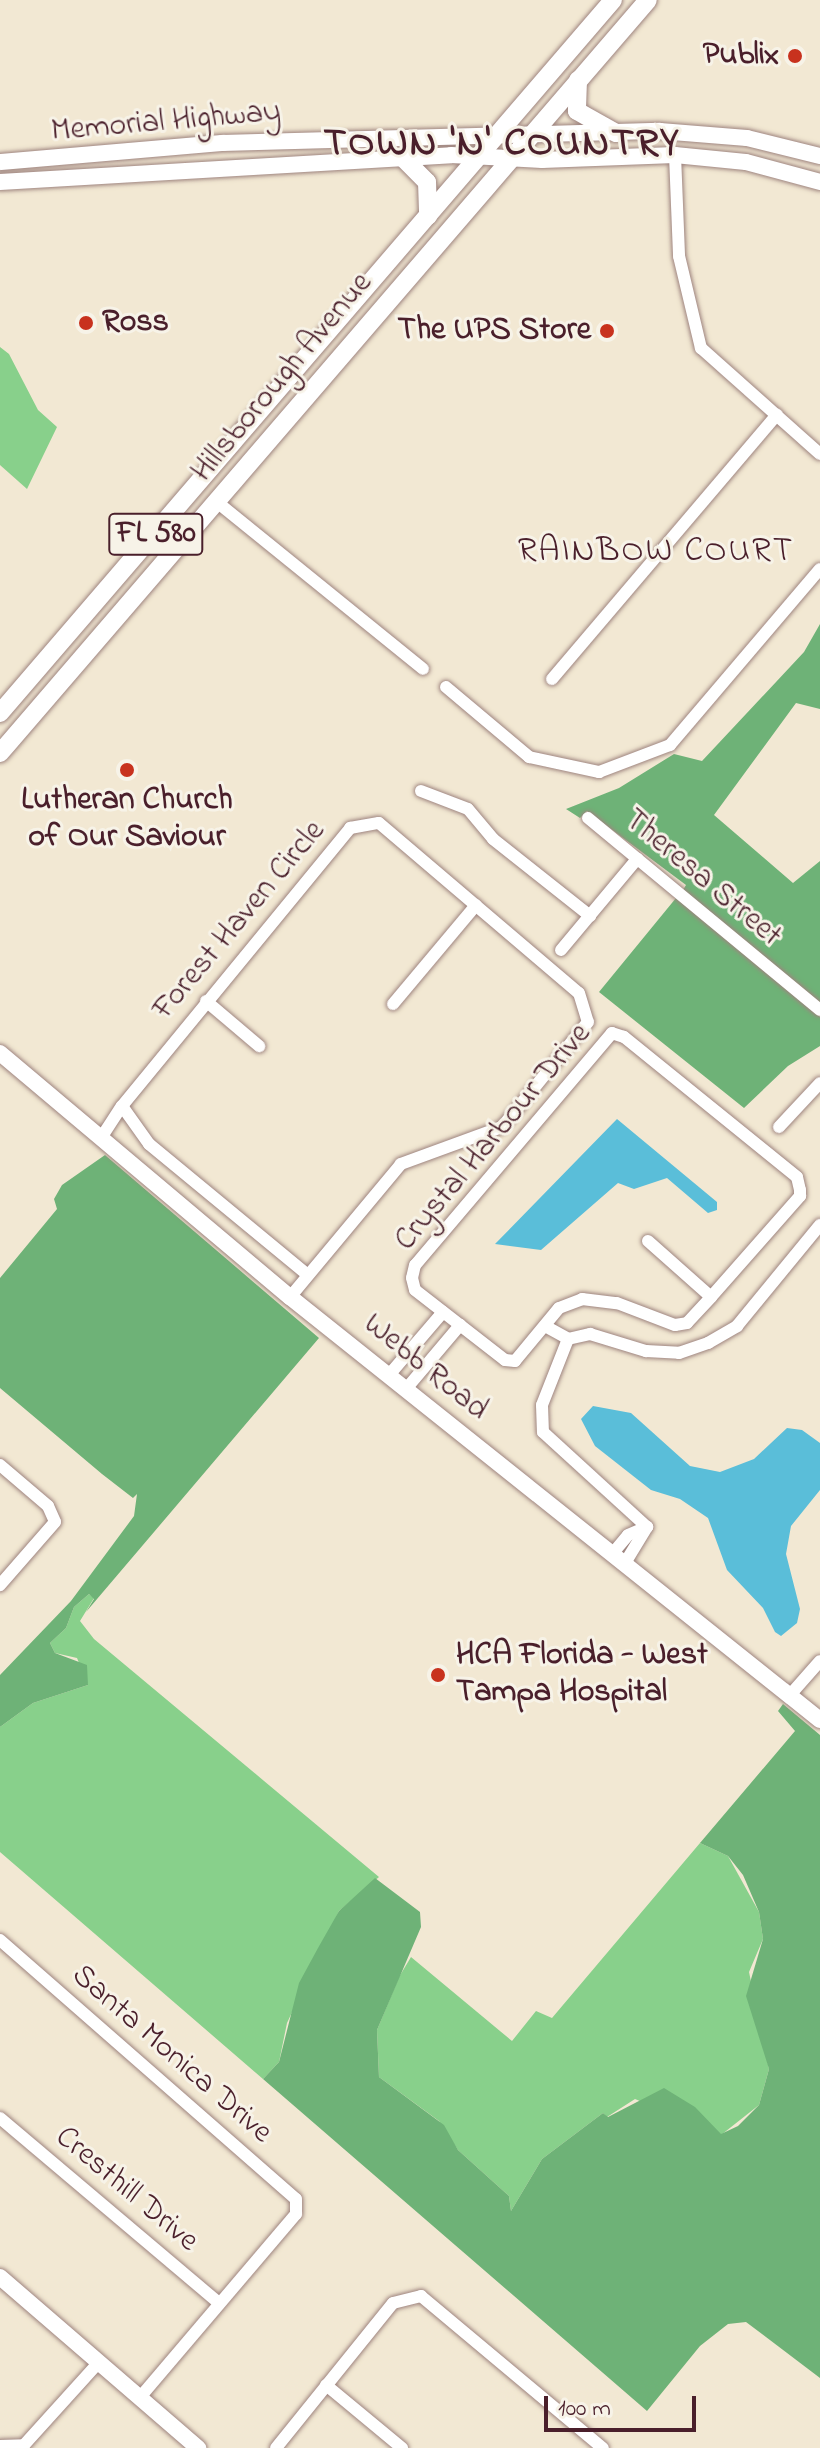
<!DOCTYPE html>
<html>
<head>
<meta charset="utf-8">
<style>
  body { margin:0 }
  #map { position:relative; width:820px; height:2448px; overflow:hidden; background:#f2e8d3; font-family:"Indie Flower",sans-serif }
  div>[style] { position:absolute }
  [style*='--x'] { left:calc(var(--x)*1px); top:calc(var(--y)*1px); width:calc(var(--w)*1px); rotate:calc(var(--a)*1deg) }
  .green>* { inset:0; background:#88d08b }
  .forest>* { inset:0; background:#6eb277 }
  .water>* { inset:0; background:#5abed9 }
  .roads { filter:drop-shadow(0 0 2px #9e847f) drop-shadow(0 0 2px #9e847f) }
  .street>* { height:12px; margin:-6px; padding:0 6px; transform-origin:6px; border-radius:6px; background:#fff }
  .secondary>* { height:16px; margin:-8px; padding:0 8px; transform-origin:8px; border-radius:8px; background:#fff }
  .primary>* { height:18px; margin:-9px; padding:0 9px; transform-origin:9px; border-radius:9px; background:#fff }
  .dots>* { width:22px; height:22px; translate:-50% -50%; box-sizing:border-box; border:4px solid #f7f3e8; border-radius:50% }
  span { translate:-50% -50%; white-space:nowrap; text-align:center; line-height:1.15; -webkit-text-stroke:6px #f7f3e8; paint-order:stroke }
  .shield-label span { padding:2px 6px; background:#f7f3e8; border:2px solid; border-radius:6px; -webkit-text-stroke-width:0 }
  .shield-label { font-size:30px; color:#4a1f2b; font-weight:700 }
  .poi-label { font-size:32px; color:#4a1f2b; font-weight:700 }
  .right { translate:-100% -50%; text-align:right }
  .left { translate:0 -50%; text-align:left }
  .street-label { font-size:32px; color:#4a1f2b }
  .neighbourhood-label { font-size:34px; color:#4a1f2b; letter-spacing:2px }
  .district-label { font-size:40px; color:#4a1f2b; font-weight:700; letter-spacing:2px }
  .scale { position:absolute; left:544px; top:2396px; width:152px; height:36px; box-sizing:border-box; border:4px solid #4a1f2b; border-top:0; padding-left:10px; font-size:24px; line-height:28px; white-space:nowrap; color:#4a1f2b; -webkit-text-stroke:6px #f7f3e8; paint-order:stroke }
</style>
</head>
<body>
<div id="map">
  <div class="green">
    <i style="clip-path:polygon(0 347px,9px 354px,38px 410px,57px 427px,27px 489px,0 465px)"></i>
    <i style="clip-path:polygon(89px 1594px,94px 1598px,80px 1621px,94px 1639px,379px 1877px,339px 1911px,287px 2023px,279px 2062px,263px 2079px,0 1852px,0 1727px,33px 1703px,88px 1685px,77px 1658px,55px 1653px,50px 1643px,66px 1628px,74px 1607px)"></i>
    <i style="clip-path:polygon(700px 1843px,728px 1856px,759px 1912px,763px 1939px,749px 1972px,769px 2069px,759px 2105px,721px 2135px,635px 2099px,607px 2117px,603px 2113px,542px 2159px,511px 2211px,509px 2196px,458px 2150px,439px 2121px,379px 2077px,377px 2030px,399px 1977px,411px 1957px,512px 2041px,536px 2011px,552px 2018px)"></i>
  </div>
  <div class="forest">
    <i style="clip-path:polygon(820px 624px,820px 709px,796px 703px,714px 815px,793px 883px,820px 861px,820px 1003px,683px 890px,686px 885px,587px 811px,580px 818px,566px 809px,619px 788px,674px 754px,702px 761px,804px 652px)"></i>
    <i style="clip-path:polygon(676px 898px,820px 1017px,820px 1046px,788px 1066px,744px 1108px,599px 992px)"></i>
    <i style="clip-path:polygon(105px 1155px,319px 1338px,86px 1612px,94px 1599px,89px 1594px,74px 1607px,66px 1628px,50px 1643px,55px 1653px,87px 1665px,88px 1685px,33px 1703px,0 1727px,0 1675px,71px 1601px,134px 1516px,137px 1494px,133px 1498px,102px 1474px,0 1388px,0 1278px,57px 1209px,54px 1199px,62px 1185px)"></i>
    <i style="clip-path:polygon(783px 1704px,820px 1735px,820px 2378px,746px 2322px,728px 2324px,700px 2346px,647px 2411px,263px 2079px,279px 2062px,299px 1983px,318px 1948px,339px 1911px,375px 1878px,420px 1912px,421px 1927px,377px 2030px,379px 2077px,444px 2125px,458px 2150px,509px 2196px,511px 2211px,542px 2159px,603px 2113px,608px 2117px,664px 2088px,695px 2107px,721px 2134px,738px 2126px,759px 2105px,769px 2069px,746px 1996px,763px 1939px,759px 1912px,743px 1875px,728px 1856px,700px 1843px,795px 1731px,778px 1711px)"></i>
  </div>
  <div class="water">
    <i style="clip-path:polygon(617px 1119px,717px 1202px,717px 1210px,708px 1213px,667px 1178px,634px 1189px,618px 1183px,541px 1250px,495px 1244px)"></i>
    <i style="clip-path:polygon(593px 1406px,631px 1413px,690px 1466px,720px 1472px,754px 1459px,787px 1428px,802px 1430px,820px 1443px,820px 1490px,791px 1526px,786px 1554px,800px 1609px,797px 1623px,781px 1636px,775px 1632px,763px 1608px,727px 1570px,708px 1518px,680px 1499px,651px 1490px,595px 1446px,581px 1419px)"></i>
  </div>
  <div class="roads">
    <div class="street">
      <i style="--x:675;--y:155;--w:101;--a:87.7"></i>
      <i style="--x:679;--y:256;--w:95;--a:76.6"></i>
      <i style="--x:701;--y:348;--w:159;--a:41.7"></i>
      <i style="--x:217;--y:502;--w:265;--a:39"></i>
      <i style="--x:552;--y:679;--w:347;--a:-49.6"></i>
      <i style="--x:446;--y:687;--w:109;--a:40.1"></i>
      <i style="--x:529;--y:757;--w:72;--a:12.1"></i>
      <i style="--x:599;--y:772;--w:76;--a:-20.8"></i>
      <i style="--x:670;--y:745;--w:231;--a:-49.6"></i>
      <i style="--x:421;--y:791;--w:50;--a:21"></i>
      <i style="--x:468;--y:809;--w:39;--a:50"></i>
      <i style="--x:493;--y:839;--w:124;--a:38.4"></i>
      <i style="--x:588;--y:818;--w:301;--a:39.6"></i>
      <i style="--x:561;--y:950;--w:119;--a:-50.1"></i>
      <i style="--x:206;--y:1001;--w:70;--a:40.3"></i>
      <i style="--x:393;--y:1004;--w:129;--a:-50"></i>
      <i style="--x:122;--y:1106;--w:47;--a:54.6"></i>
      <i style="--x:149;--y:1144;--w:206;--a:39.5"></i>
      <i style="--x:779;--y:1127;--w:60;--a:-47"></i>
      <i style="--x:101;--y:1138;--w:38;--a:-57"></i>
      <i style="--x:122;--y:1106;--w:360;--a:-50.6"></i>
      <i style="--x:350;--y:828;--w:29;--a:-10"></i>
      <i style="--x:379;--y:823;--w:262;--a:40.4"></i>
      <i style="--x:579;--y:993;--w:30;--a:73"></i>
      <i style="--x:588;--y:1022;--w:136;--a:129.3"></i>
      <i style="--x:502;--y:1127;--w:108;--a:159.9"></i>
      <i style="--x:401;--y:1164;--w:173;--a:129.8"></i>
      <i style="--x:648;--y:1241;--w:84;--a:41.6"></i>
      <i style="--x:711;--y:1297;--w:135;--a:-48.6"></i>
      <i style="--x:800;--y:1196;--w:6;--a:-90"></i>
      <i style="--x:800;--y:1190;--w:13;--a:-103"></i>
      <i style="--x:797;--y:1177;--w:223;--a:-141"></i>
      <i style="--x:624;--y:1037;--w:13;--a:-162"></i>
      <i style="--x:612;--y:1033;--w:304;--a:130.3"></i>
      <i style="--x:415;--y:1265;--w:13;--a:103"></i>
      <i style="--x:412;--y:1278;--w:12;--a:76"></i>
      <i style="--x:415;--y:1290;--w:114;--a:37.9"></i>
      <i style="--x:505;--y:1360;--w:10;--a:6"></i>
      <i style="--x:515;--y:1361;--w:69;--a:-50.3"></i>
      <i style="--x:559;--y:1308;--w:25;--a:-21"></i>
      <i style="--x:582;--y:1299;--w:35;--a:7"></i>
      <i style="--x:617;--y:1303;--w:62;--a:20.8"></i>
      <i style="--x:675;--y:1325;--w:12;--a:-9"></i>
      <i style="--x:687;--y:1323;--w:35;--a:-47"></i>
      <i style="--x:545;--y:1326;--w:26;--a:29"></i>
      <i style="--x:568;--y:1339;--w:23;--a:-13"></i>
      <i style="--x:590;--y:1334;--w:59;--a:16.9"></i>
      <i style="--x:646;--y:1351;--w:33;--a:3"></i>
      <i style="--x:679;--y:1353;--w:31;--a:-19"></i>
      <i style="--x:708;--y:1343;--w:34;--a:-30"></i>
      <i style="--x:737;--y:1326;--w:131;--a:-50.6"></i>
      <i style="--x:568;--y:1339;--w:71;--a:111.5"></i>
      <i style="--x:542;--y:1405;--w:27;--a:88"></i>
      <i style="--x:543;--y:1432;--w:141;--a:42.4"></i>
      <i style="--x:389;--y:1375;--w:83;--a:-49.4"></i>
      <i style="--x:406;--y:1389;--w:84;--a:-49.8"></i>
      <i style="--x:0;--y:1465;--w:63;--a:40.5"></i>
      <i style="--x:48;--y:1506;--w:17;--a:66"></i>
      <i style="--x:55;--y:1522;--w:84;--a:131.1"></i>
      <i style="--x:613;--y:1553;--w:23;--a:-50"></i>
      <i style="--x:628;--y:1535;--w:21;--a:-23"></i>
      <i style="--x:625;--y:1563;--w:42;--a:-58.6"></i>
      <i style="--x:790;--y:1695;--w:45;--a:-48.6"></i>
      <i style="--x:0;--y:1940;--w:393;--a:41.2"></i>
      <i style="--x:296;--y:2199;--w:15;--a:90"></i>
      <i style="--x:296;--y:2214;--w:240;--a:130.4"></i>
      <i style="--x:0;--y:2118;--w:287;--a:40.2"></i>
      <i style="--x:326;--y:2385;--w:99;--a:39.7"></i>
      <i style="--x:0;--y:2446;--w:24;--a:-2"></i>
      <i style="--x:24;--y:2445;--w:112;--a:-47.9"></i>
      <i style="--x:276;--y:2448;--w:186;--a:-51.1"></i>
      <i style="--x:393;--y:2303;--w:29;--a:-14"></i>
      <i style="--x:421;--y:2296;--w:237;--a:39.9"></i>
    </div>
    <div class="secondary">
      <i style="--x:0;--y:162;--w:223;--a:-4.9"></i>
      <i style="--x:222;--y:143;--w:438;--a:-1.6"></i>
      <i style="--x:660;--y:131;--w:87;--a:4.6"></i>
      <i style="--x:747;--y:138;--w:75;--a:13.9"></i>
      <i style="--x:0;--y:182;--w:452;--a:-3.4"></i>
      <i style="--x:451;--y:155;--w:91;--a:3.1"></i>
      <i style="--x:542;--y:160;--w:133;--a:-2.2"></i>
      <i style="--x:675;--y:155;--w:71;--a:5.6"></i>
      <i style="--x:746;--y:162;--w:77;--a:15.1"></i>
      <i style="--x:0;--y:1053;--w:379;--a:40.1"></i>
      <i style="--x:290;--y:1297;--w:678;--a:38.59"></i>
      <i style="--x:0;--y:2277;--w:262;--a:40.8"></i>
    </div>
    <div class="primary">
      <i style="--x:578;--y:80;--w:31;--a:92"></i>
      <i style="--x:577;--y:111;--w:45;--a:29.4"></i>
      <i style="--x:403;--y:158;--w:34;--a:45"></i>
      <i style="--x:427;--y:182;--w:34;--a:88"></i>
      <i style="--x:0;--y:713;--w:940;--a:-49.31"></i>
      <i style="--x:0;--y:753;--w:993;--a:-49.29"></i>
    </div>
  </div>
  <div class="dots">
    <i style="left:795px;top:56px;background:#c8321e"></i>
    <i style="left:86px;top:323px;background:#c8321e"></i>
    <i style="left:607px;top:331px;background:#c8321e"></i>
    <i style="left:127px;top:770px;background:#c8321e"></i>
    <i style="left:438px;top:1675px;background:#c8321e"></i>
  </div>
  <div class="shield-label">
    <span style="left:156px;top:534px">FL 580</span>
  </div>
  <div class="poi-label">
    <span class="right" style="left:779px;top:56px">Publix</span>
    <span class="left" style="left:102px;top:323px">Ross</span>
    <span class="right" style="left:591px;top:331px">The UPS Store</span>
    <span style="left:127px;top:820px">Lutheran Church<br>of Our Saviour</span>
    <span class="left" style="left:456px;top:1675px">HCA Florida - West<br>Tampa Hospital</span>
  </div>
  <div class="street-label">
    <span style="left:166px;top:123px;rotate:-5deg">Memorial Highway</span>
    <span style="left:283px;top:378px;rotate:-50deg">Hillsborough Avenue</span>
    <span style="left:702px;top:879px;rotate:40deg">Theresa Street</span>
    <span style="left:240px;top:921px;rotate:-50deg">Forest Haven Circle</span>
    <span style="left:494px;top:1138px;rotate:-50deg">Crystal Harbour Drive</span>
    <span style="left:425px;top:1368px;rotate:39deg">Webb Road</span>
    <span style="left:171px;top:2055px;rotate:41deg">Santa Monica Drive</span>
    <span style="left:126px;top:2190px;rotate:40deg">Cresthill Drive</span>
  </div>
  <div class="neighbourhood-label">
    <span style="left:656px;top:553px">RAINBOW COURT</span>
  </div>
  <div class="district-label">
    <span style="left:502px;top:145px">TOWN 'N' COUNTRY</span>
  </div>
  <div class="scale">100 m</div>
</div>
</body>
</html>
